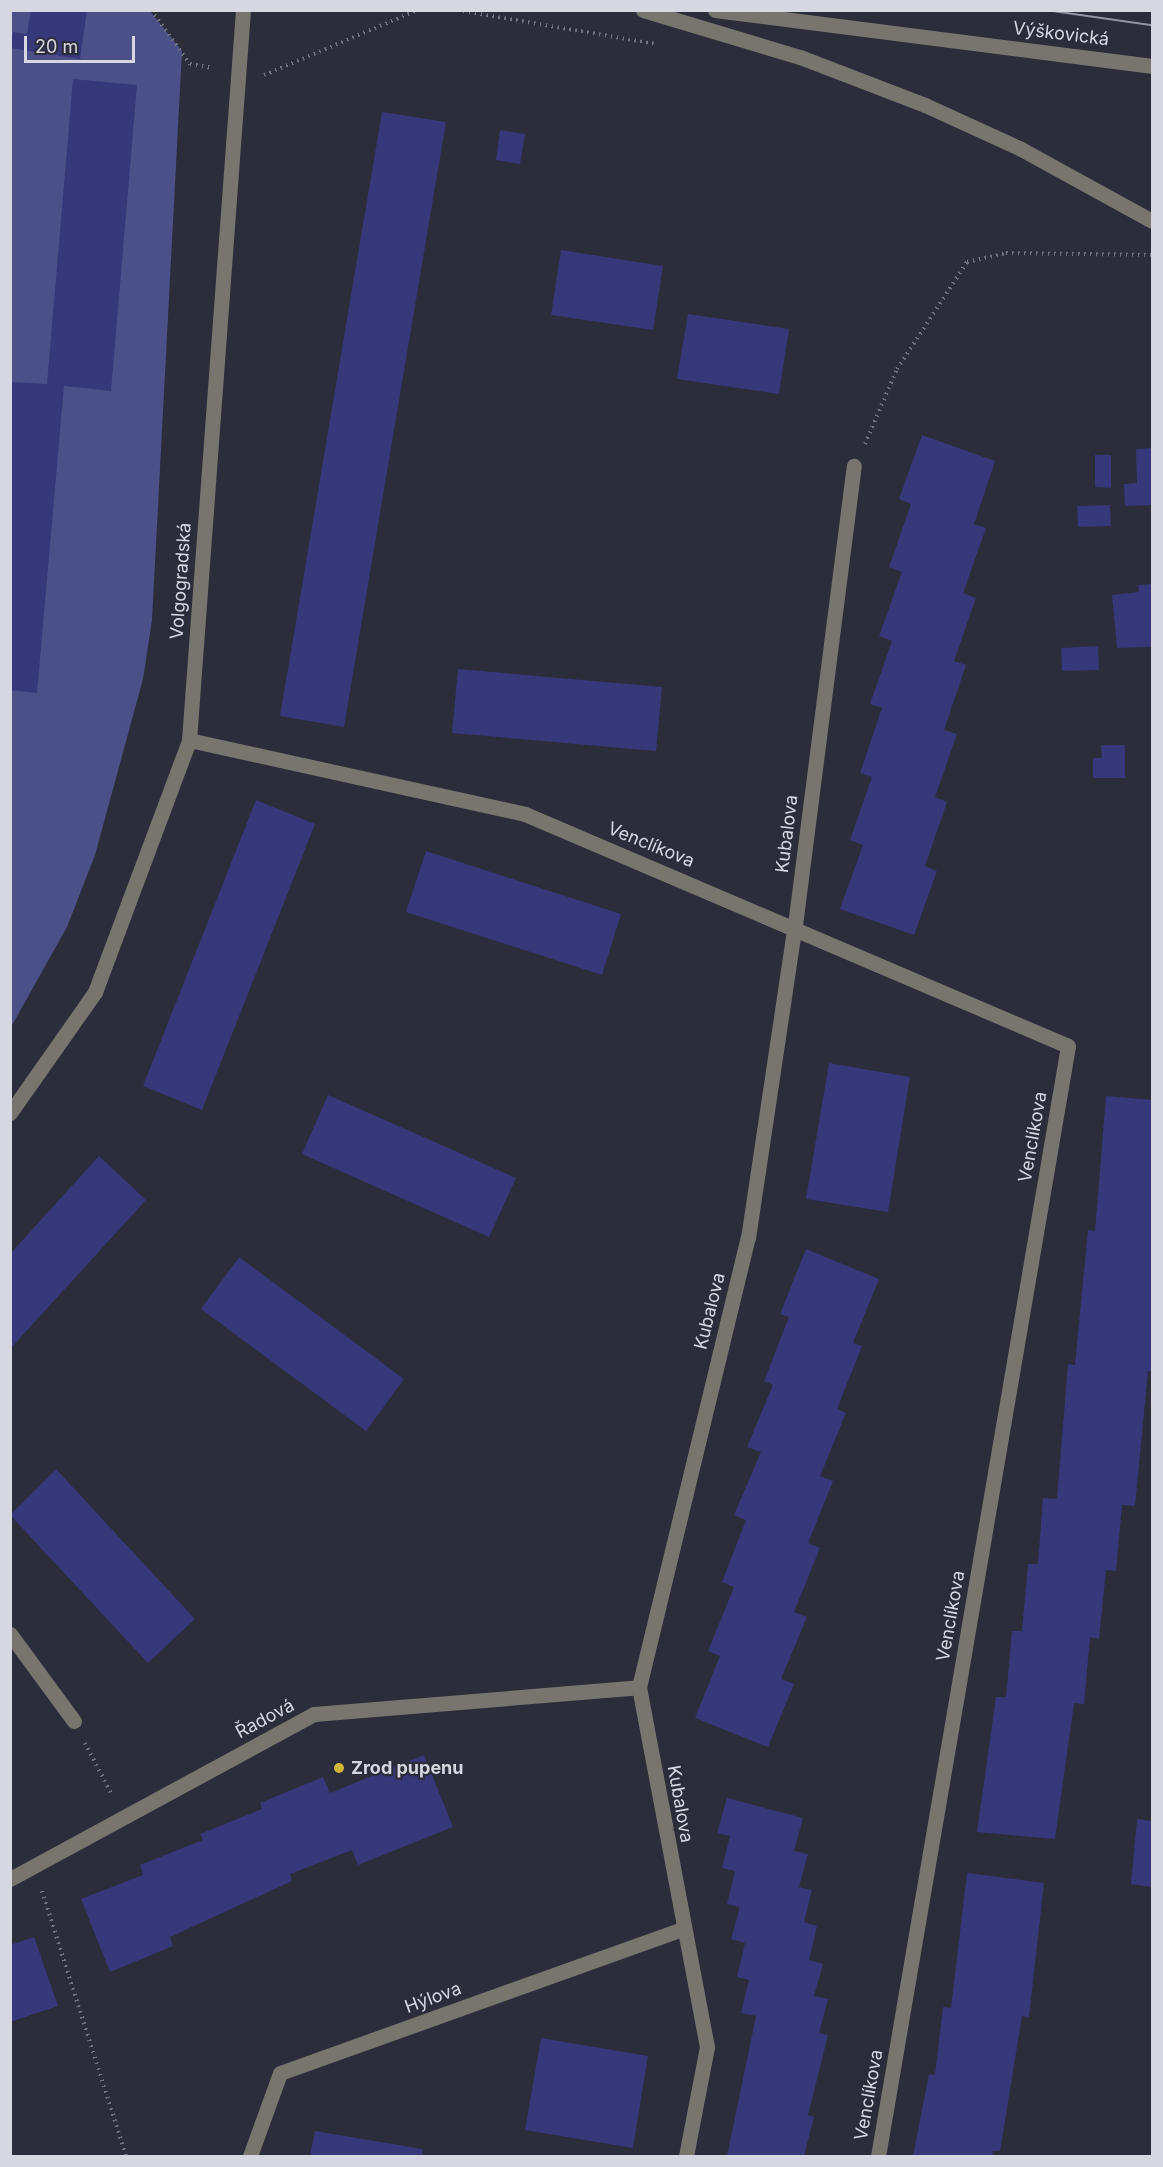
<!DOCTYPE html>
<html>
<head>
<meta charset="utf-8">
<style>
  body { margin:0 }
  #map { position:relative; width:1163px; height:2167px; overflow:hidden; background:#2b2d3a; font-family:Inter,sans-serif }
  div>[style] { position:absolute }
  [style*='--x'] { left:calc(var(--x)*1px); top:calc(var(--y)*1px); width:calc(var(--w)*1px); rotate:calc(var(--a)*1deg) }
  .green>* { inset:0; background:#4b5089 }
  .building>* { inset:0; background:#36387a }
  .path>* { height:4px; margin-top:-2px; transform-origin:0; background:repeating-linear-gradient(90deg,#71737e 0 1.5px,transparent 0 6px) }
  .minor>* { height:15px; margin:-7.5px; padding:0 7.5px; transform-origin:7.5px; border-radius:7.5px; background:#77756e }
  .tram>* { height:1.5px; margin:-0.75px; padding:0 0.75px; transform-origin:0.75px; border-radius:0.75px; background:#9495a0 }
  .dots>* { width:16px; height:16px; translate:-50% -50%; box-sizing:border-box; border:3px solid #2b2d3a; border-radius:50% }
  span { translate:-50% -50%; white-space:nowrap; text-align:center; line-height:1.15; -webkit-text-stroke:4.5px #2b2d3a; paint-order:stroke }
  .street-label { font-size:18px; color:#d6d7e0 }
  .poi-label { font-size:18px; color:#d6d7e0; font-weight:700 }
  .left { translate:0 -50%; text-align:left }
  .frame { position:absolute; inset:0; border:12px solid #d6d7e0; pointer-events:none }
  .scale { position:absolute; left:24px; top:36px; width:111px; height:27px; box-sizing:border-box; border:3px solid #d6d7e0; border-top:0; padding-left:8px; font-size:18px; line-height:21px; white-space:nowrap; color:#d6d7e0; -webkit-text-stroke:4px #2b2d3a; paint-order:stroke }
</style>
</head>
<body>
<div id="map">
  <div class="green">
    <i style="clip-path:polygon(11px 11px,150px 11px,182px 51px,152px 620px,143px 679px,95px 855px,67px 927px,11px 1027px)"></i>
  </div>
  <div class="building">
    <i style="clip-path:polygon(31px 10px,87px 10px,80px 59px,10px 48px,13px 32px,27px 34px)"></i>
    <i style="clip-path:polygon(73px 79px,137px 85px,111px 391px,64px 386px,37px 693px,10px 690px,10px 382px,47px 384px)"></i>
    <i style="clip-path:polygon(382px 112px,446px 122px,344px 727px,280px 716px)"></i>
    <i style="clip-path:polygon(500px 130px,525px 134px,520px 164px,496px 160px)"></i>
    <i style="clip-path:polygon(561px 250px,663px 266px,653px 330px,551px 315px)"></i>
    <i style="clip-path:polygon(688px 314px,789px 329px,779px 394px,677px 379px)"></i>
    <i style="clip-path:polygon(922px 435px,995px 461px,974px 524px,986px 528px,963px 593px,976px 598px,954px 661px,966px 665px,944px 730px,957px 734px,935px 797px,947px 802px,925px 866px,937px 871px,914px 935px,840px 909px,863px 845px,850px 840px,872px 777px,860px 773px,882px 708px,870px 704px,892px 641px,879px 636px,902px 572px,889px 567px,911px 504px,899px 499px)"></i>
    <i style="clip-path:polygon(1152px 448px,1152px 505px,1125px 506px,1124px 484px,1137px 483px,1136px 449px)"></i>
    <i style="clip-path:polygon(1095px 455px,1111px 455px,1111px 488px,1095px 487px)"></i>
    <i style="clip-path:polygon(1110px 505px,1111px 526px,1078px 527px,1077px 506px)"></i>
    <i style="clip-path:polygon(1152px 584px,1152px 647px,1117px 648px,1112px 595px,1139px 592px,1138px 585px)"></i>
    <i style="clip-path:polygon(1098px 646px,1099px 670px,1062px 671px,1061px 648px)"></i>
    <i style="clip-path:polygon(458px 669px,662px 687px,656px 751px,452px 733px)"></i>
    <i style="clip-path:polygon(1101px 745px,1125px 745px,1125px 778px,1093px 778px,1093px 758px,1102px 758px)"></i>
    <i style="clip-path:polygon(256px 800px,315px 824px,202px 1110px,143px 1086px)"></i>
    <i style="clip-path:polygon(426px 851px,621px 914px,602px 975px,406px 912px)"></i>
    <i style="clip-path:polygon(829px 1063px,910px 1077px,888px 1212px,806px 1199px)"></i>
    <i style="clip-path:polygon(328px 1095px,516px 1178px,489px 1237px,302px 1154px)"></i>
    <i style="clip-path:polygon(1106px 1096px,1152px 1100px,1152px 1372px,1148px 1371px,1135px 1506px,1122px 1505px,1116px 1571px,1106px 1570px,1099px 1639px,1090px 1637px,1084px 1704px,1074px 1703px,1055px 1839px,977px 1832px,996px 1697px,1006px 1697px,1012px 1631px,1022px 1631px,1028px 1564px,1038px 1564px,1043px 1498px,1057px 1499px,1068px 1364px,1075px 1365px,1088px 1230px,1095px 1231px)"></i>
    <i style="clip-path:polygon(99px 1156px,146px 1200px,10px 1349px,10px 1254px)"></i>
    <i style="clip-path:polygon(806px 1249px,879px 1279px,853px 1343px,862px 1346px,837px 1409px,846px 1413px,820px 1476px,833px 1481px,808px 1543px,820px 1548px,794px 1612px,807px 1617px,781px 1679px,794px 1684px,768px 1747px,695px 1718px,720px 1656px,708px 1651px,734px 1587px,722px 1582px,746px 1520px,734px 1515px,761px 1452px,747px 1447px,773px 1385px,764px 1381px,789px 1317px,780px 1314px)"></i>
    <i style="clip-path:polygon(239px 1257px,404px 1379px,366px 1431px,201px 1309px)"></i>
    <i style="clip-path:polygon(56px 1469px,195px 1619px,148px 1663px,10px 1515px)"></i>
    <i style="clip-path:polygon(424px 1755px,453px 1827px,358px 1865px,352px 1850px,290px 1874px,292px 1881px,170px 1937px,173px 1946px,110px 1972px,81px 1899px,143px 1875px,140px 1865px,203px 1840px,200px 1834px,262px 1809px,260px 1803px,323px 1777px,330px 1793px)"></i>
    <i style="clip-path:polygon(727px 1798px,803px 1818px,794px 1851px,808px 1854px,799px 1887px,812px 1890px,804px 1922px,817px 1926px,809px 1960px,823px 1964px,814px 1996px,828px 1999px,819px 2033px,828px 2035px,808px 2115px,814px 2117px,804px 2156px,727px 2156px,756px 2016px,741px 2013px,749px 1980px,737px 1977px,745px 1943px,731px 1939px,740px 1907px,727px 1904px,735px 1871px,722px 1868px,730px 1836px,717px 1833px)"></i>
    <i style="clip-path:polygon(1137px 1819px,1152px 1821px,1152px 1887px,1131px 1884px)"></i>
    <i style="clip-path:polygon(967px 1873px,1044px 1883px,1029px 2017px,1022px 2016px,1000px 2151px,993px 2151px,992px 2156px,913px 2156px,929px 2074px,935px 2075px,943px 2007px,951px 2008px)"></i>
    <i style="clip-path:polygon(34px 1937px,58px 2006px,10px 2022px,10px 1945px)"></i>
    <i style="clip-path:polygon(541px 2038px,648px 2056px,633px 2148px,525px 2130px)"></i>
    <i style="clip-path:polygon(315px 2131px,423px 2149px,422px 2156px,310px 2156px)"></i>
  </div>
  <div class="path">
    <i style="--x:151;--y:10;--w:67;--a:54.2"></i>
    <i style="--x:190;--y:64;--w:22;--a:10"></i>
    <i style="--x:457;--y:10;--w:201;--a:9.7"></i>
    <i style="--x:264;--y:75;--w:167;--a:-22.9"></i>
    <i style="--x:865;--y:444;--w:82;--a:-66.9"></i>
    <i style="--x:897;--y:369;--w:128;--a:-56.8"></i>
    <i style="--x:967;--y:262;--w:40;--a:-13"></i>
    <i style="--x:1006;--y:253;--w:146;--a:0.8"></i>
    <i style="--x:85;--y:1743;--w:59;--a:62.6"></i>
    <i style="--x:42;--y:1891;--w:278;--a:72.4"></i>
  </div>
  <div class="minor">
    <i style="--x:643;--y:10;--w:164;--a:16.7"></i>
    <i style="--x:800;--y:57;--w:134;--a:21"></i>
    <i style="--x:925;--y:105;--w:106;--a:24.6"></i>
    <i style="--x:1021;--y:149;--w:149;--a:28.8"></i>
    <i style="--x:715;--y:10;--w:441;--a:7.3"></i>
    <i style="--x:189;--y:740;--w:344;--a:12.4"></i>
    <i style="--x:525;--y:814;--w:590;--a:23.13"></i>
    <i style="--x:1068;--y:1046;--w:1126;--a:99.71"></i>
    <i style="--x:10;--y:1113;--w:148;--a:-54.9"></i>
    <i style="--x:95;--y:992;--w:269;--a:-69.5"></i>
    <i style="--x:189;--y:740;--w:732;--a:-85.77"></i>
    <i style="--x:10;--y:1634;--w:108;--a:53.7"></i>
    <i style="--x:10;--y:1879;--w:346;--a:-28.5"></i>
    <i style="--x:314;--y:1714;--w:326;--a:-4.7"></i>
    <i style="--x:250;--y:2156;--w:88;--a:-70.1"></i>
    <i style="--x:280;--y:2073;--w:428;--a:-19.7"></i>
    <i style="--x:686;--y:2156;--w:111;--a:-79.1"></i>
    <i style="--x:707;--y:2047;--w:366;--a:-100.7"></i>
    <i style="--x:639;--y:1687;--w:462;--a:-76.4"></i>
    <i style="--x:748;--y:1238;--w:317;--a:-81.5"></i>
    <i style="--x:795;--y:925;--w:463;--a:-82.7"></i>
  </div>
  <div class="tram">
    <i style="--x:1046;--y:10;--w:107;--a:8.1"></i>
  </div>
  <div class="dots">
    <i style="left:339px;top:1768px;background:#d1b736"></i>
  </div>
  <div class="street-label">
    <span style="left:1061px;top:34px;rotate:7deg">Výškovická</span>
    <span style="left:181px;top:581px;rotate:-86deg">Volgogradská</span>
    <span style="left:787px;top:834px;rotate:-83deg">Kubalova</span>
    <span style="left:651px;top:845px;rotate:22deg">Venclíkova</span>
    <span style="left:1033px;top:1137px;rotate:-80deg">Venclíkova</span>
    <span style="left:710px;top:1311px;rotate:-76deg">Kubalova</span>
    <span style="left:951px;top:1616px;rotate:-80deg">Venclíkova</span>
    <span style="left:265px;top:1719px;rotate:-28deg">Řadová</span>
    <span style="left:680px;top:1804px;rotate:80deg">Kubalova</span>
    <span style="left:433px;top:1998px;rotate:-20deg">Hýlova</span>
    <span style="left:869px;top:2095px;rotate:-80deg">Venclíkova</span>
  </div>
  <div class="poi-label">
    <span class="left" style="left:351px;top:1768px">Zrod pupenu</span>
  </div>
  <div class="frame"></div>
  <div class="scale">20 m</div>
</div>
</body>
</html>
